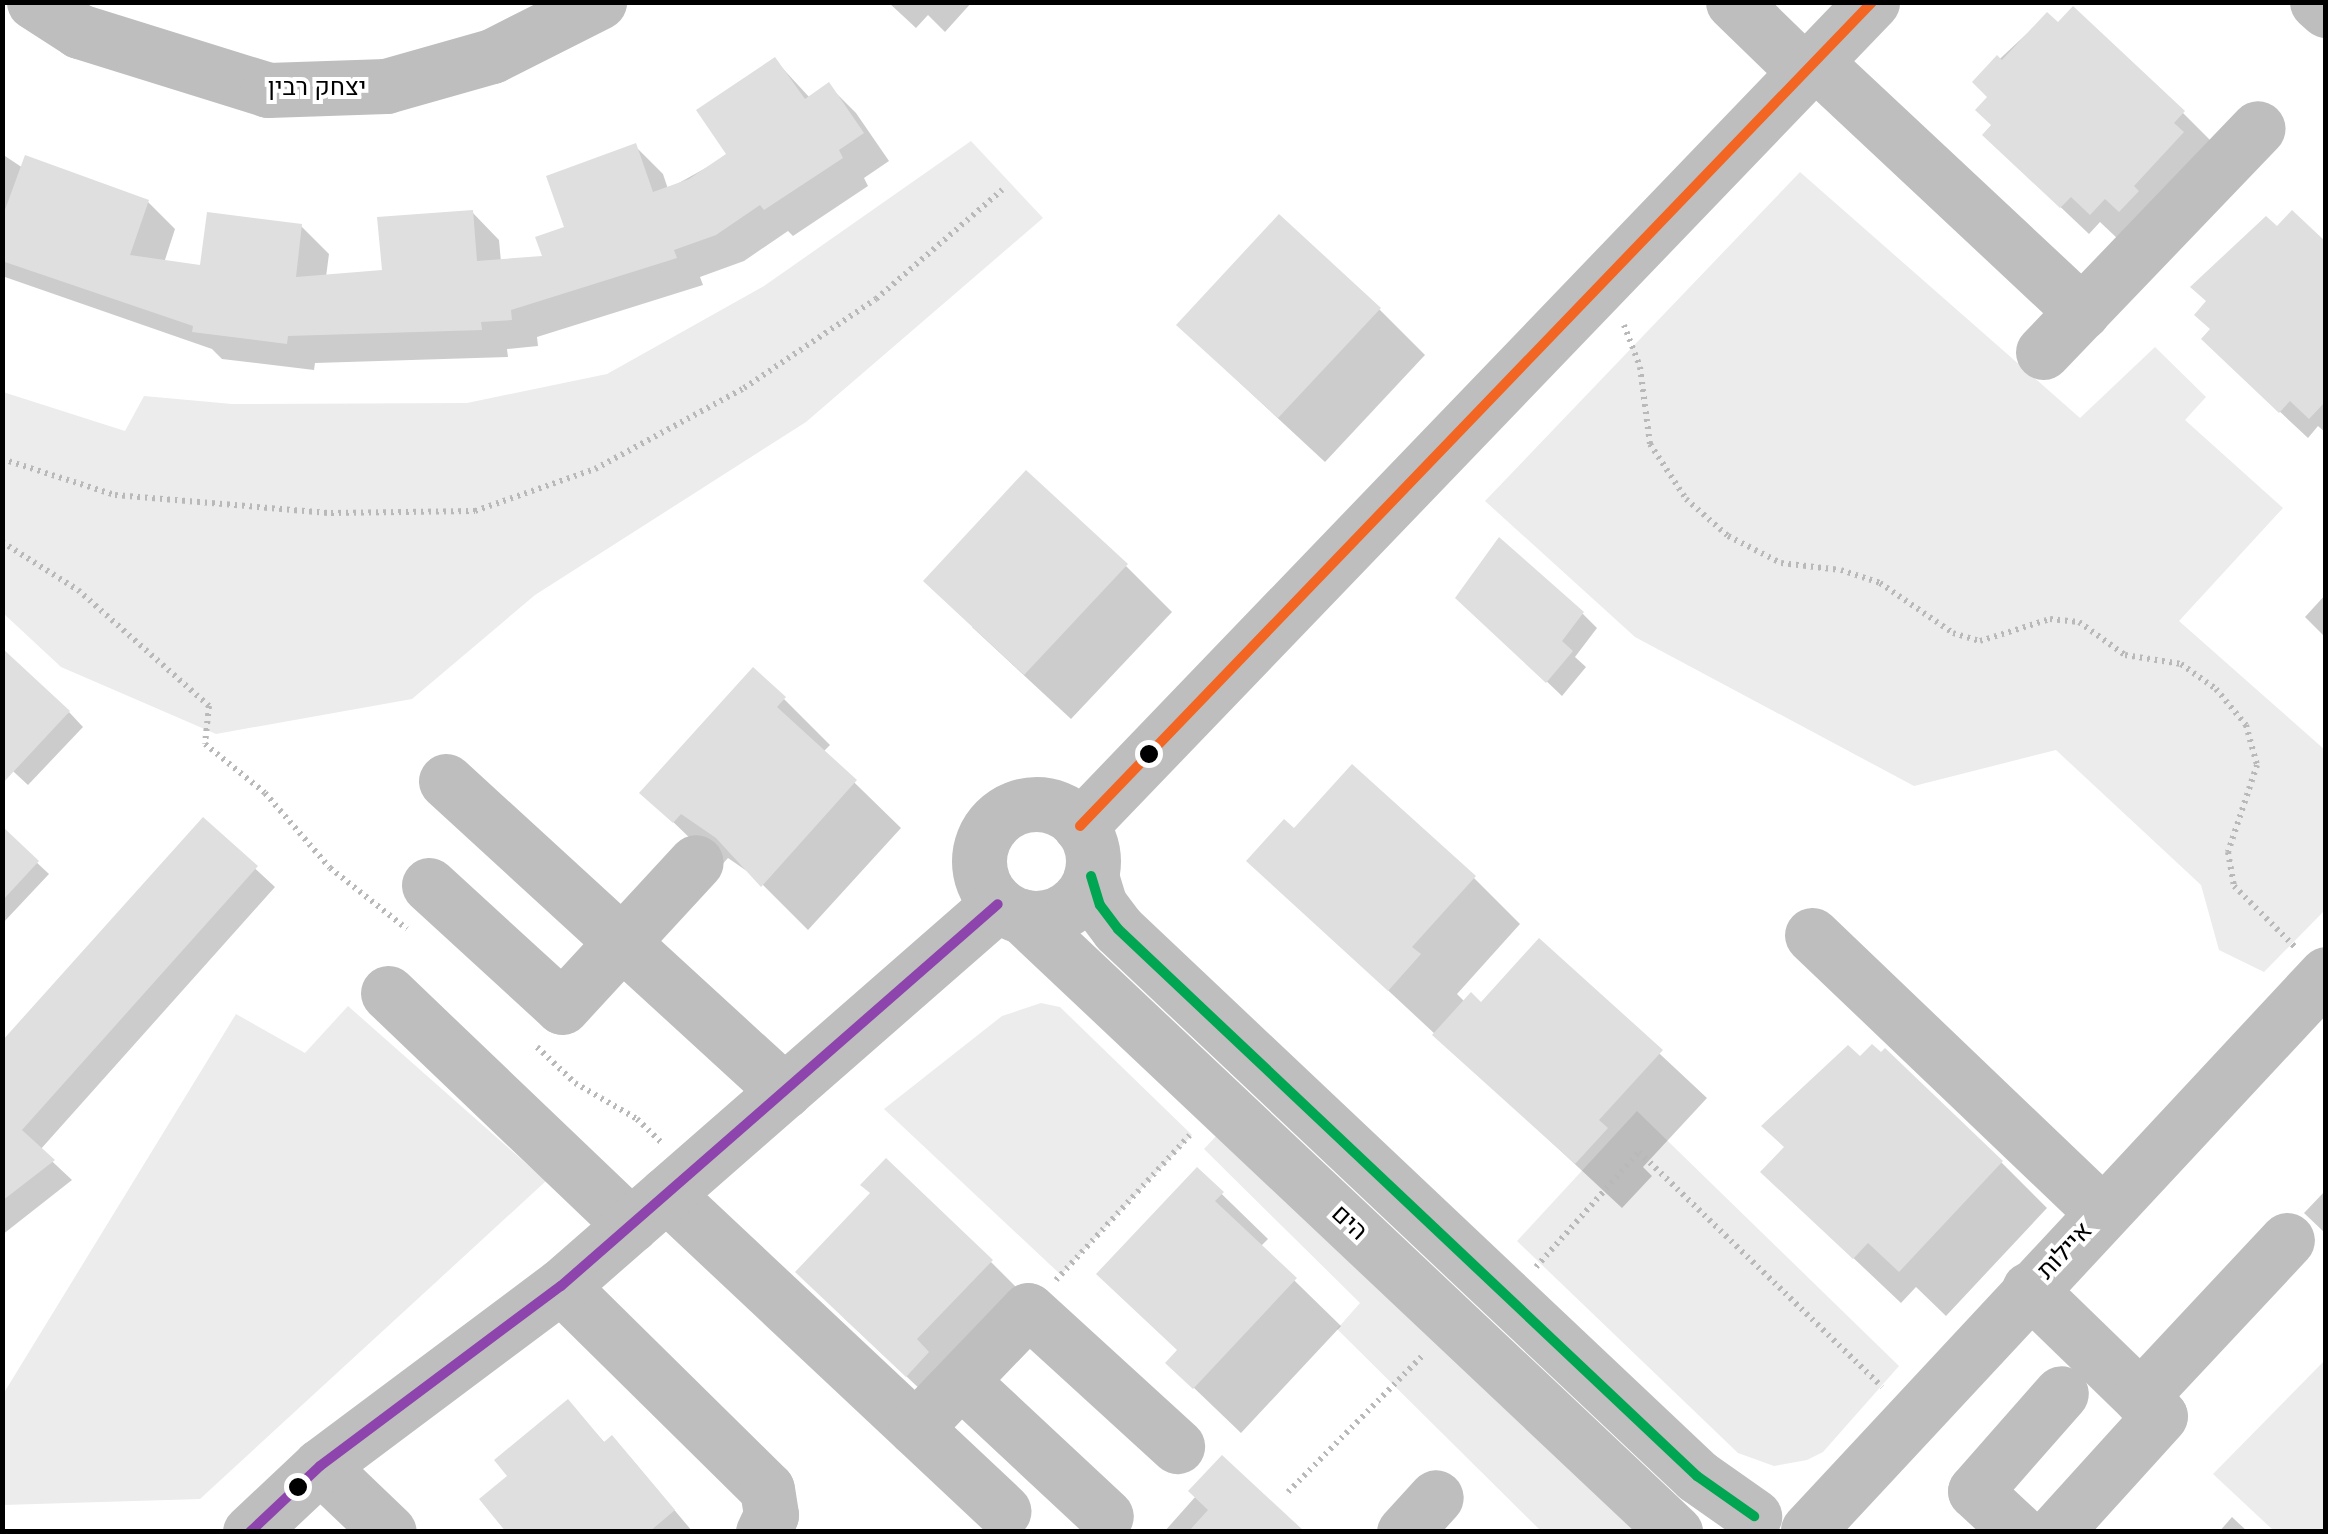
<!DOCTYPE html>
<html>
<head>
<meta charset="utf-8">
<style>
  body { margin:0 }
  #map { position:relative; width:2328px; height:1534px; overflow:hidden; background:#fff; font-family:Raleway,Heebo,sans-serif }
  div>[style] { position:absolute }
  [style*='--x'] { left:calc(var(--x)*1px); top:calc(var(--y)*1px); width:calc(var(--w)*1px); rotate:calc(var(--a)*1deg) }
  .green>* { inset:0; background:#ececec }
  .shadow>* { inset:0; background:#0003 }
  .building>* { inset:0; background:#dfdfdf }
  .path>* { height:6px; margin-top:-3px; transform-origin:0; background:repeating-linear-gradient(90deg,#b9b9b9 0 2.5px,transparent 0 7.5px) }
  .minor>* { height:55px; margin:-27.5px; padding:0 27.5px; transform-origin:27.5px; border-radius:27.5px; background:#bebebe }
  .minor>.ring { margin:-27.5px; padding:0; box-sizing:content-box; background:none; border:55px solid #bebebe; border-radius:50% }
  .bus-1>* { height:10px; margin:-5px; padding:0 5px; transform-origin:5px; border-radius:5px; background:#f26522 }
  .bus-2>* { height:10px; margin:-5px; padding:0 5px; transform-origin:5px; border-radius:5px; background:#00a651 }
  .bus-3>* { height:10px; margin:-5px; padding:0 5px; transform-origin:5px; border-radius:5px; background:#8e44ad }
  .dots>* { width:28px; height:28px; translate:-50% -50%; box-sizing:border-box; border:5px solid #fff; border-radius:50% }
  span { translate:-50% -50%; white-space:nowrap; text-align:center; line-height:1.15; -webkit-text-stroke:8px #fff; paint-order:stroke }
  .street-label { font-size:25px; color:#000 }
  .frame { position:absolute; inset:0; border:5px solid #000; pointer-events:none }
</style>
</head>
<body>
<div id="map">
  <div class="green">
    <i style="clip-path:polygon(971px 141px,1043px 218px,806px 422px,535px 595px,412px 699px,216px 734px,61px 667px,3px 613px,3px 392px,125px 431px,144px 396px,232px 404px,467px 403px,607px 374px,764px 286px)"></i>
    <i style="clip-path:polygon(1800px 172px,2080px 418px,2155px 347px,2206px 397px,2185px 420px,2283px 508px,2179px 621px,2325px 750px,2325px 910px,2264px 972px,2219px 950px,2201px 885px,2056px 750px,1914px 786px,1635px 637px,1485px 501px)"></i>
    <i style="clip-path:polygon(1041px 1003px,1060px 1007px,1192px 1135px,1061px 1275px,884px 1109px,1002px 1016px)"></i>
    <i style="clip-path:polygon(348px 1006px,546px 1181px,200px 1499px,3px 1505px,2px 1396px,236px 1014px,305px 1053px)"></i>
    <i style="clip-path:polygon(1637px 1111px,1899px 1366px,1823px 1452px,1807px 1460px,1774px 1466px,1738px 1453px,1517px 1241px)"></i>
    <i style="clip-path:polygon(1231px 1120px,1656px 1531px,1541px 1531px,1337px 1329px,1360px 1303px,1204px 1149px)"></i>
    <i style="clip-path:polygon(2325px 1360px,2325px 1531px,2274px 1531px,2213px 1474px)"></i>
  </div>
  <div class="shadow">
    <i style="clip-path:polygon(888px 2px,972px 2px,945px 32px,928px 15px,916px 28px)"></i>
    <i style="clip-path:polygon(2047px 15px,2183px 113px,2210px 140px,2119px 240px,2100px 222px,2089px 234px,2013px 162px,1994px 125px,1991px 97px,1975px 82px)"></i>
    <i style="clip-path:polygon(775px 60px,810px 98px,829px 86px,856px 113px,889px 161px,864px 178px,868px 186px,793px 236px,788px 231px,744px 261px,700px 277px,703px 285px,537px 337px,538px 346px,507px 349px,508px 357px,315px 363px,314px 370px,222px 359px,212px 349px,2px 276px,2px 154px,23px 168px,148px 202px,175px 229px,164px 263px,203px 268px,301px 226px,329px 254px,326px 277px,384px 272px,472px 212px,499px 240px,501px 262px,546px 259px,635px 146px,663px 174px,668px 189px,729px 155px)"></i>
    <i style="clip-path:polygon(2277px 230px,2326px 245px,2326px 433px,2318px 426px,2308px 438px,2231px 366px)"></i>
    <i style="clip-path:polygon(1379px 309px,1425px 355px,1325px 462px,1226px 370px)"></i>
    <i style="clip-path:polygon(1126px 566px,1172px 612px,1071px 719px,972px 627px)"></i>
    <i style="clip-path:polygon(2326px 594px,2326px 638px,2305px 617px)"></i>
    <i style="clip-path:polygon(1458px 597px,1583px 614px,1597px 628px,1575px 657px,1586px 667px,1562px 696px)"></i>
    <i style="clip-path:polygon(784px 699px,830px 745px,823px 752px,901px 828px,808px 930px,754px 876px,728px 858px,720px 867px,643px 793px)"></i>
    <i style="clip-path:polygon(69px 712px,83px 727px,28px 785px,2px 761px)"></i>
    <i style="clip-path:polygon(203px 820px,275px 887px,40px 1150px,72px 1180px,2px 1235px,2px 1044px)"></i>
    <i style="clip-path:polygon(2px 830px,49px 874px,2px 924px)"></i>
    <i style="clip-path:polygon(1295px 832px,1474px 878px,1520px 924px,1457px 994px,1465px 1002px,1481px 1005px,1539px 941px,1707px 1098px,1643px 1167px,1652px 1176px,1622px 1208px,1249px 861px)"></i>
    <i style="clip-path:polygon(1861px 1060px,2001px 1162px,2047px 1208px,1946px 1316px,1916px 1287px,1901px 1303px,1810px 1217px)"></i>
    <i style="clip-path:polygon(1197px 1170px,1268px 1239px,1260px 1247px,1341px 1326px,1241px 1433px,1168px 1363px,1179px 1351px)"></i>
    <i style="clip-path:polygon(2326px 1190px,2326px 1234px,2304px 1213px)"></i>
    <i style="clip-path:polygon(991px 1262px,1036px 1307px,953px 1420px,844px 1318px)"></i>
    <i style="clip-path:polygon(568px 1402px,605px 1443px,630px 1457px,692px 1531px,509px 1532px,510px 1477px)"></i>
    <i style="clip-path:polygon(1196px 1496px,1301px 1532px,1164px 1532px)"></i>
    <i style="clip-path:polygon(2232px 1517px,2248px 1532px,2219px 1532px)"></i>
  </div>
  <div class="building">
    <i style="clip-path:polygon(2073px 6px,2185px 111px,2174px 123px,2184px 132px,2134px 186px,2139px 191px,2119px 212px,2105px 199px,2090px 215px,2071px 197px,2060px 208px,1982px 135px,1991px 125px,1975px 110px,1987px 97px,1972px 82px,1997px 55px,2002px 60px,2047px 12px,2058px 22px)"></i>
    <i style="clip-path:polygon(775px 57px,805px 99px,829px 82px,864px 133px,839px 150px,843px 158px,764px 210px,760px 205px,716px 235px,674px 250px,677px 258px,511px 310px,512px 320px,481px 322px,482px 330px,288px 336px,287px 344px,192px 332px,193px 326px,2px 261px,2px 218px,25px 155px,149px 200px,130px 255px,200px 265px,207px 212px,302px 224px,296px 277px,382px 270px,377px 217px,473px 210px,477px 261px,542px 256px,535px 237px,564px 227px,546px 176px,636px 143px,653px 192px,689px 179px,726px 154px,696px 110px)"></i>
    <i style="clip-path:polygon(2292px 210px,2326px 242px,2326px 401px,2309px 419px,2290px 401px,2279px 413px,2201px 339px,2210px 329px,2194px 315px,2206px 301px,2190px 287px,2266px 216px,2277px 226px)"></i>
    <i style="clip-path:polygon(1279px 214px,1381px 308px,1278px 418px,1176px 325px)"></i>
    <i style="clip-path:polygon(1026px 470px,1128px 564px,1024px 675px,923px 581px)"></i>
    <i style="clip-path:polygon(1499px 537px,1584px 612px,1562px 641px,1573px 651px,1546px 683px,1455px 598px)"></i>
    <i style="clip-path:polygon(2px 648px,70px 711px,2px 784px)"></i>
    <i style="clip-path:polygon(753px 667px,786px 697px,777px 707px,857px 780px,761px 887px,716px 838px,681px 814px,673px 823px,639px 793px)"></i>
    <i style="clip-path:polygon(1352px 764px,1476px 876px,1412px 947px,1421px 954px,1388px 991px,1246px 861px,1284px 819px,1294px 828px)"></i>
    <i style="clip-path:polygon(203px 817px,258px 866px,22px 1130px,55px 1160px,2px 1201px,2px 1041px)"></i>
    <i style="clip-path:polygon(2px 826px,39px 861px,2px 901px)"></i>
    <i style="clip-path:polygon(1539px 938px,1663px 1050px,1599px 1120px,1608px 1128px,1575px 1164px,1432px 1035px,1471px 992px,1481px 1002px)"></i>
    <i style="clip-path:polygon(1872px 1044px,1881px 1052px,1885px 1048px,2003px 1161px,1899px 1272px,1868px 1243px,1853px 1259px,1760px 1172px,1784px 1147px,1761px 1126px,1848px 1045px,1860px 1056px)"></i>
    <i style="clip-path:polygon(886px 1158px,993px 1260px,917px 1339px,929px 1352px,906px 1377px,795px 1272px,870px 1193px,860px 1185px)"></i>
    <i style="clip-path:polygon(1197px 1167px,1224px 1192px,1215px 1201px,1297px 1278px,1193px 1389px,1165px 1363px,1177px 1350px,1096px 1274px)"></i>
    <i style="clip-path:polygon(568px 1399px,604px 1442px,612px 1435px,675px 1510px,649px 1532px,506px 1532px,479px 1499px,507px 1476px,494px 1460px)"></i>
    <i style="clip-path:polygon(1222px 1455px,1305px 1532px,1188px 1532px,1208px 1510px,1188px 1491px)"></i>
  </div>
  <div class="path">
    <i style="--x:1624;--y:325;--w:45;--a:69.1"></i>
    <i style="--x:1640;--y:367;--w:78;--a:82.6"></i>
    <i style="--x:1650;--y:444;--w:66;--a:56.8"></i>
    <i style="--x:1686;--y:499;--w:56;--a:41.4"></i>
    <i style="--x:1728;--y:536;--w:59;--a:27"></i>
    <i style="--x:1781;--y:563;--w:60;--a:6.7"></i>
    <i style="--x:1841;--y:570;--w:41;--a:18.4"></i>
    <i style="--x:1880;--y:583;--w:88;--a:34.4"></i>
    <i style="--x:1953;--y:633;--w:28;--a:17"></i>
    <i style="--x:1980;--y:641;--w:73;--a:-17.4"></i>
    <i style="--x:2050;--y:619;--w:29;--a:6"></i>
    <i style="--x:2079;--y:622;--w:57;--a:35.7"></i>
    <i style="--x:2125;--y:655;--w:57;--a:9.1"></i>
    <i style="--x:2181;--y:664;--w:43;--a:35.5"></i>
    <i style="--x:2216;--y:689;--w:47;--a:50.2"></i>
    <i style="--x:2246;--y:725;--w:41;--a:74.6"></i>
    <i style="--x:2257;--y:765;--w:92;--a:108.4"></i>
    <i style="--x:2228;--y:852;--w:35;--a:80"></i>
    <i style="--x:2234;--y:886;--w:86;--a:45"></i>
    <i style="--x:2;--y:459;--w:119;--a:17.7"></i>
    <i style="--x:115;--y:495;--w:217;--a:4.8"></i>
    <i style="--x:331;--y:513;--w:144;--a:-0.8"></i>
    <i style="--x:475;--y:511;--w:127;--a:-19.3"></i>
    <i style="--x:595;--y:469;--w:170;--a:-28.5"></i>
    <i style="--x:744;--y:388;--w:159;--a:-34"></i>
    <i style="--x:876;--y:299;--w:167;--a:-40.9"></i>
    <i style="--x:2;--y:542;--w:90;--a:32.3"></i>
    <i style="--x:78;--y:590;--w:175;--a:41.5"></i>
    <i style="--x:209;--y:706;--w:38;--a:96"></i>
    <i style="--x:205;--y:744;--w:77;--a:39.2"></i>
    <i style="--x:265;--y:793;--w:99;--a:49.1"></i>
    <i style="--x:330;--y:868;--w:98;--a:38.4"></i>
    <i style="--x:537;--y:1047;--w:52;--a:43.5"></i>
    <i style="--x:575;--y:1083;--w:72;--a:30.1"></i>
    <i style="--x:637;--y:1119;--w:33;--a:44"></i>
    <i style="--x:1536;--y:1267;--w:154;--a:-48.2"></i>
    <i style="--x:1639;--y:1152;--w:338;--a:44"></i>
    <i style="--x:1056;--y:1280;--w:197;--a:-47.3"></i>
    <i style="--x:1288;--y:1492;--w:194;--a:-45.4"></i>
  </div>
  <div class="minor">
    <i style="--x:34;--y:2;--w:54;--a:32.8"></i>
    <i style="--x:79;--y:31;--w:198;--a:17.3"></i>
    <i style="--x:268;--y:90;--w:118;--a:-1.9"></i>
    <i style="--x:386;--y:86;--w:110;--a:-15.8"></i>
    <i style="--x:492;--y:56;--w:120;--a:-26.8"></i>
    <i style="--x:1733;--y:2;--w:100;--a:44.2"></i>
    <i style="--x:2317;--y:2;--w:12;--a:42"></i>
    <i style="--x:1815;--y:62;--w:366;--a:43.1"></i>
    <i style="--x:2043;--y:352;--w:310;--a:-46.2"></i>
    <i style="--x:446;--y:781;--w:459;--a:42.5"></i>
    <i class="ring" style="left:979px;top:804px;width:59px;height:59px"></i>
    <i style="--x:1080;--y:826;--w:1143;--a:-46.13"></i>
    <i style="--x:1091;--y:876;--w:30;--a:73"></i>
    <i style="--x:1100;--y:905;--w:30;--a:53"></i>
    <i style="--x:1118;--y:929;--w:797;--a:43.37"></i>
    <i style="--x:1697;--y:1476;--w:70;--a:35.1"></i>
    <i style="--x:429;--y:885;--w:180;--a:42.5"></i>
    <i style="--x:562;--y:1007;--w:197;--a:-47.3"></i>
    <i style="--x:1022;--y:916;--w:898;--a:43.33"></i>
    <i style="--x:1812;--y:935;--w:400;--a:43.7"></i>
    <i style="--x:388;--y:993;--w:336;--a:43.7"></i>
    <i style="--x:666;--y:1194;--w:463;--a:43.2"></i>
    <i style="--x:561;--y:1286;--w:289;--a:44.6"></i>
    <i style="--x:767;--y:1489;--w:26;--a:81"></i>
    <i style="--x:771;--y:1515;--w:19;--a:115"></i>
    <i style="--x:2029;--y:1289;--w:182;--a:44.1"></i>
    <i style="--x:2160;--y:1416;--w:156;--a:132.2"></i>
    <i style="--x:961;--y:1381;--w:198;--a:43"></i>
    <i style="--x:2140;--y:1397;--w:215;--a:-46.9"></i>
    <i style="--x:915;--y:1428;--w:163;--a:-46.2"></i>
    <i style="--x:1028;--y:1310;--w:202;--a:42.4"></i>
    <i style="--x:320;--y:1466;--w:95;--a:43.7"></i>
    <i style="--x:1808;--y:1530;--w:760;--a:-47.03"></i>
    <i style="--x:250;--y:1532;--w:96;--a:-43.3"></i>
    <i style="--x:320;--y:1466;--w:301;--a:-36.8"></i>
    <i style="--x:561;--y:1286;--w:580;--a:-41.16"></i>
    <i style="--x:1404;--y:1532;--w:47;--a:-47.6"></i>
    <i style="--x:2019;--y:1532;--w:60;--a:-137"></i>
    <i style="--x:1975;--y:1491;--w:130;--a:-48.7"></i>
  </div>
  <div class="bus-1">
    <i style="--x:1080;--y:826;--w:1143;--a:-46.13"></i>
  </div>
  <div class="bus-2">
    <i style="--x:1091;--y:876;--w:30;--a:73"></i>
    <i style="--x:1100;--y:905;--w:30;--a:53"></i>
    <i style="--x:1118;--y:929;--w:797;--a:43.37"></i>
    <i style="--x:1697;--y:1476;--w:70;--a:35.1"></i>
  </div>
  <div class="bus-3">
    <i style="--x:250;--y:1532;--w:96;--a:-43.3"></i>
    <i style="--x:320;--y:1466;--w:301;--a:-36.8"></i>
    <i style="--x:561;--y:1286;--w:580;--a:-41.16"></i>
  </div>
  <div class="dots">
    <i style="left:1149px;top:754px;background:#000"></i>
    <i style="left:298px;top:1487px;background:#000"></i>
  </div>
  <div class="street-label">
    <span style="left:317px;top:86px">יצחק רבין</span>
    <span style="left:1350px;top:1222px;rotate:43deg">הים</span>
    <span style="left:2064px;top:1250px;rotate:-47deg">איילות</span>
  </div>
  <div class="frame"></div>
</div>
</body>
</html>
